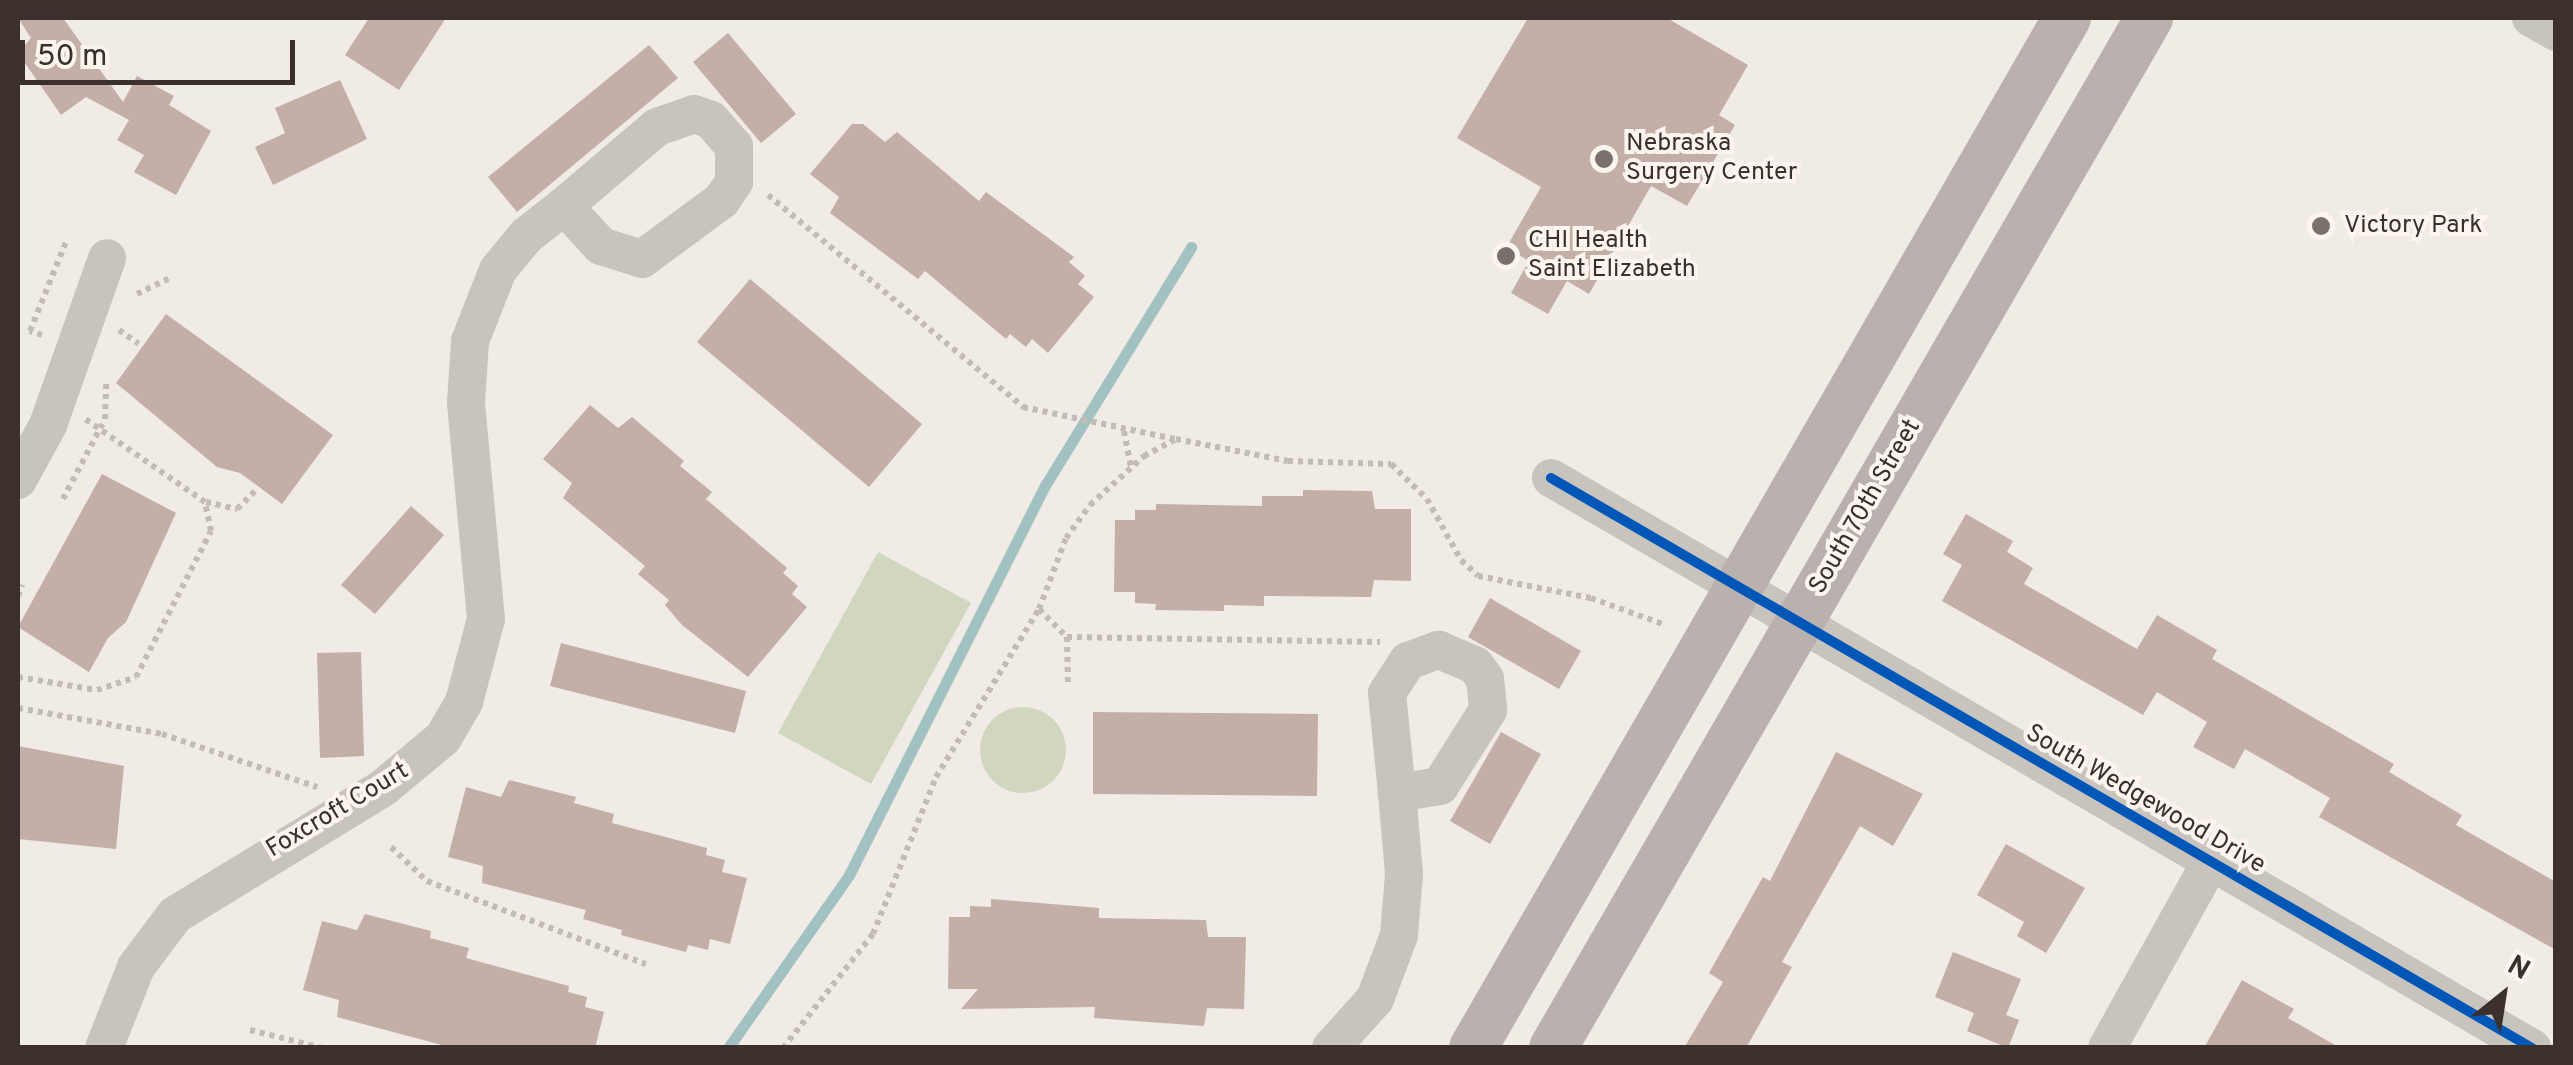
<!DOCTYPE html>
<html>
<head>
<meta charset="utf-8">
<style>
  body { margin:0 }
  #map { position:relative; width:2573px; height:1065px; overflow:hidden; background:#f0ebe5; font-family:Overpass,sans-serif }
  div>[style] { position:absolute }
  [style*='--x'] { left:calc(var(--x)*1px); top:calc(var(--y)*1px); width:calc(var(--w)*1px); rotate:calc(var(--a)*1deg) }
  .green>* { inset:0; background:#d1d6bf }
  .round { border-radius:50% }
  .stream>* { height:11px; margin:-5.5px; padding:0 5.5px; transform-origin:5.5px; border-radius:5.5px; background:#a1c2c1 }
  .building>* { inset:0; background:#c3afa7 }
  .path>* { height:6px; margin-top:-3px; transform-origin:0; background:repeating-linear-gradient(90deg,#c2bbb6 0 5px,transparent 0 10px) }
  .minor>* { height:38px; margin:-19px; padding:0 19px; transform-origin:19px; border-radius:19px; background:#c9c3be }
  .major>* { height:48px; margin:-24px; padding:0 24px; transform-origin:24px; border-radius:24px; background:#b8b1ad }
  .cycleway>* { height:10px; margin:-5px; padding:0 5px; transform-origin:5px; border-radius:5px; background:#0057b8 }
  .dots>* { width:28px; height:28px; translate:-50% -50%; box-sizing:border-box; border:5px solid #fbf5ee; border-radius:50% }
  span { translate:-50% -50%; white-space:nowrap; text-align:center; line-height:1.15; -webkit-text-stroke:8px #fbf5ee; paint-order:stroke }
  .poi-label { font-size:25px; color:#3b302b }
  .left { translate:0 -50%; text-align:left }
  .street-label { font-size:25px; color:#3b302b }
  .frame { position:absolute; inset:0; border:20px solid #3b302b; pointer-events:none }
  .north { position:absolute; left:2453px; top:945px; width:100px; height:100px; -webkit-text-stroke:8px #fbf5ee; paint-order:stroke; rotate:30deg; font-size:28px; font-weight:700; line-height:40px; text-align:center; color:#3b302b }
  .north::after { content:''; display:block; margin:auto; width:35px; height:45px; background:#3b302b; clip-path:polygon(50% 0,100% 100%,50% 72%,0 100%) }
  .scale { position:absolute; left:20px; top:40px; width:275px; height:45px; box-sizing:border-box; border:5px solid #3b302b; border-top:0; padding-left:12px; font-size:30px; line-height:35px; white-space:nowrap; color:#3b302b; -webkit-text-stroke:8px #fbf5ee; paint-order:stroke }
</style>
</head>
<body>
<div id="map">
  <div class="green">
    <i style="clip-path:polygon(878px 552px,971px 603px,871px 784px,778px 733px)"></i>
    <i class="round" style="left:980px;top:707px;width:86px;height:86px"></i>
  </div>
  <div class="stream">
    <i style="--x:728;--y:1048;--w:211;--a:-55"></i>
    <i style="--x:849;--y:875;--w:438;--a:-63.3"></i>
    <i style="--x:1046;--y:484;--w:278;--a:-58.5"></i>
  </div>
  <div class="building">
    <i style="clip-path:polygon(18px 18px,63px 18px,123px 102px,137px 76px,174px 96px,169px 105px,211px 131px,176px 195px,134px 172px,144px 155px,117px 140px,129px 120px,86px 97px,61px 115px,18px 53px,31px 38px)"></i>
    <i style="clip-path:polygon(369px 18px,446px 18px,399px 90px,345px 55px)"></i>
    <i style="clip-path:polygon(1528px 18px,1667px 18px,1748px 65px,1719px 115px,1735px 125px,1687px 206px,1651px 186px,1589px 294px,1567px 281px,1548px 314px,1511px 293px,1529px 261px,1506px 248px,1541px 187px,1457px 138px)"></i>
    <i style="clip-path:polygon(728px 33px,796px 114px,761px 143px,693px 62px)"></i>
    <i style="clip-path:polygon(649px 45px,678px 78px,517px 212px,488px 177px)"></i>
    <i style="clip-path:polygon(340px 80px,367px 139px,273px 185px,255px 147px,285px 133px,275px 108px)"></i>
    <i style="clip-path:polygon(852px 124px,863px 124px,885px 142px,897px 132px,979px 201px,986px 192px,1074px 257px,1069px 262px,1085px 276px,1078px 284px,1094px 297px,1048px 353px,1032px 339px,1026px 347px,1010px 334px,1006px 339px,925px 271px,918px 279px,830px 213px,839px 197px,810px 174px)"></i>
    <i style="clip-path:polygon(750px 279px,922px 424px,869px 487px,697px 342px)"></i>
    <i style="clip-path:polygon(166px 314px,333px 435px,282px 504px,240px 473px,217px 467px,116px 383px)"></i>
    <i style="clip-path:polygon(590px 405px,618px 428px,632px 417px,684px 461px,680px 466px,712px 492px,706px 499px,787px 568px,783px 573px,798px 586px,792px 594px,807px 607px,748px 677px,682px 625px,665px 605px,669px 600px,638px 574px,645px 566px,563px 498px,572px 483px,543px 459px)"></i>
    <i style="clip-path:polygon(102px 474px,176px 513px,126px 622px,108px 638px,89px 672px,18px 627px)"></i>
    <i style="clip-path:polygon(1303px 490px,1372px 491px,1375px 509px,1411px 509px,1411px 581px,1374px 580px,1371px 597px,1264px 596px,1264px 606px,1224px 605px,1224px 611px,1155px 610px,1156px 604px,1135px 603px,1135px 592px,1114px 592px,1115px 520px,1135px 520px,1135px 510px,1156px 510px,1156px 504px,1262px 506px,1262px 496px,1303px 496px)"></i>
    <i style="clip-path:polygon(411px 506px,444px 535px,375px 614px,341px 585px)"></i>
    <i style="clip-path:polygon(1966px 514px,2013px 541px,2007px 552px,2033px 568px,2024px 584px,2137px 649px,2157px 615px,2217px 650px,2212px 659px,2394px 764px,2389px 772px,2462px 815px,2456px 825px,2556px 882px,2556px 950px,2319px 817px,2330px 798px,2299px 780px,2245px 749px,2234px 769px,2193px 747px,2207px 722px,2157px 692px,2143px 715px,1942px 601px,1962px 565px,1943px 554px)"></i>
    <i style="clip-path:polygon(1490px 598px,1581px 651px,1559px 689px,1468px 637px)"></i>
    <i style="clip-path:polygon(561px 643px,746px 691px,735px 733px,550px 686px)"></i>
    <i style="clip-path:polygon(361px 652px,364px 756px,320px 758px,317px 653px)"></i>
    <i style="clip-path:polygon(1093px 712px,1318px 714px,1317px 796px,1093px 794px)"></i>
    <i style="clip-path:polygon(1501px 732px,1541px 754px,1490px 844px,1450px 821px)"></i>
    <i style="clip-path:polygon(18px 746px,124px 766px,116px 849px,18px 839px)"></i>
    <i style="clip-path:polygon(1836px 752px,1923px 794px,1893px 846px,1860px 826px,1782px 962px,1792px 967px,1746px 1048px,1684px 1048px,1723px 982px,1709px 973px,1763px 877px,1770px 881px)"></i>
    <i style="clip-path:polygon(509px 780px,576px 797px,574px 803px,614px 814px,612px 823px,707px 848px,706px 855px,725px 860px,722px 872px,747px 878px,730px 944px,710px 939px,708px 950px,688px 945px,686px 952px,621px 935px,622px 930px,583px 919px,586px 910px,482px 883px,483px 866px,448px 857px,466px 787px,501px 797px)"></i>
    <i style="clip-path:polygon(2006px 844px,2085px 888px,2046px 953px,2017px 936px,2024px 922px,1977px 895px)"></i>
    <i style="clip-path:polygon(991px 899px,1099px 908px,1099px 918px,1206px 920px,1208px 937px,1246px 937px,1244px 1009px,1207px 1008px,1204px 1026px,1094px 1018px,1095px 1007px,961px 1009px,978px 989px,948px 989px,949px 917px,970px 917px,970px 906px,991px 907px)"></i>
    <i style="clip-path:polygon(365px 914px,431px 931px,430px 938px,469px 948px,466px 958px,569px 986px,568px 992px,587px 997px,585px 1007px,604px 1012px,595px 1048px,453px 1048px,337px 1017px,339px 1000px,303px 990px,322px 921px,357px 930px)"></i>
    <i style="clip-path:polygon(1953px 952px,2021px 979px,2006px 1015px,2019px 1020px,2008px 1048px,1967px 1031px,1974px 1013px,1935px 997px)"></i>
    <i style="clip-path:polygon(2242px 980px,2294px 1009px,2288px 1018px,2340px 1048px,2204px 1048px)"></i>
  </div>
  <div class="path">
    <i style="--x:768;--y:195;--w:332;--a:39.7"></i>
    <i style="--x:1023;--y:407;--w:155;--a:11.9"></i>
    <i style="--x:137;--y:294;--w:37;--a:-26"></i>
    <i style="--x:119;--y:330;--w:24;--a:35"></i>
    <i style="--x:42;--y:335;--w:13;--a:-162"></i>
    <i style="--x:30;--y:331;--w:96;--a:-68"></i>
    <i style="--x:1124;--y:431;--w:37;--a:79"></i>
    <i style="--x:63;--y:499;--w:90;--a:-62.3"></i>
    <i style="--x:105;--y:419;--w:38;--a:-88"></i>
    <i style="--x:206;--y:502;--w:32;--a:13"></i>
    <i style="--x:237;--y:509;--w:27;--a:-45"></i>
    <i style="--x:18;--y:596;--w:12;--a:-70"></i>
    <i style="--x:1039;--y:609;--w:40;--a:45"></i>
    <i style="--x:1067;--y:637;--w:48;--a:88.8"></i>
    <i style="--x:1067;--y:637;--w:313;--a:0.9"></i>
    <i style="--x:18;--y:677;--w:80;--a:9.3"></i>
    <i style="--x:97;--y:690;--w:41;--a:-18.4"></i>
    <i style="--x:136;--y:677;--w:164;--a:-62.8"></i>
    <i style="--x:211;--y:531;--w:30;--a:-102"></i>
    <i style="--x:205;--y:502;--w:146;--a:-145.3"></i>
    <i style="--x:18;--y:708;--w:146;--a:10.2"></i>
    <i style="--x:162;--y:734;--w:164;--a:18.9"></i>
    <i style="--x:391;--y:847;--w:50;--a:43.4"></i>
    <i style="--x:427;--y:881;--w:234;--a:20.8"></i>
    <i style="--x:250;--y:1030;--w:74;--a:14"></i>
    <i style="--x:783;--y:1048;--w:145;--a:-51.7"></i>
    <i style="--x:873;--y:934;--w:169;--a:-68.1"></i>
    <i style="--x:936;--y:777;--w:197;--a:-58.5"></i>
    <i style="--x:1039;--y:609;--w:76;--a:-69.2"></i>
    <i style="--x:1066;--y:538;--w:41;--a:-54"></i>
    <i style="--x:1090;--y:505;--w:73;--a:-42.2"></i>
    <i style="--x:1144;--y:456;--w:36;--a:-28"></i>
    <i style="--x:1176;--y:439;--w:114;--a:11.1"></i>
    <i style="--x:1288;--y:461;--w:103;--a:1.7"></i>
    <i style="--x:1391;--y:464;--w:50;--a:44.2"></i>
    <i style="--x:1427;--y:499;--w:70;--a:60.9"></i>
    <i style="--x:1461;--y:560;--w:23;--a:43"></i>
    <i style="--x:1478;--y:576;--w:115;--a:11"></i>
    <i style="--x:1591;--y:598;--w:77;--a:19.9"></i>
  </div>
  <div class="minor">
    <i style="--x:2531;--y:18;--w:29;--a:29"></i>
    <i style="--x:694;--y:114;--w:18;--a:19"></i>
    <i style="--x:711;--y:120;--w:35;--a:49"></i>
    <i style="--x:734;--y:146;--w:36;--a:90"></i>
    <i style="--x:734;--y:182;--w:22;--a:124"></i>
    <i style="--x:722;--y:200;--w:99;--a:143.6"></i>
    <i style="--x:642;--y:259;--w:43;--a:-162.4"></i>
    <i style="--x:601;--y:246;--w:54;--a:-132.8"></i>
    <i style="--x:564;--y:206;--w:122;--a:-40.3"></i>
    <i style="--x:657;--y:127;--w:39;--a:-19"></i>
    <i style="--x:1551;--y:478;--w:1135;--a:30.16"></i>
    <i style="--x:18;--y:480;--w:63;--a:-61.4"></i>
    <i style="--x:48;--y:425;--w:177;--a:-70.5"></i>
    <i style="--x:1439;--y:650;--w:39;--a:23"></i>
    <i style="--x:1475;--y:665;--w:17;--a:54"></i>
    <i style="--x:1485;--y:679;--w:31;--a:84"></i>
    <i style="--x:1488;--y:710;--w:90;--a:122.3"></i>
    <i style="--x:1440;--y:786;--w:44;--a:170.8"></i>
    <i style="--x:1397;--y:793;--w:100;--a:-95.7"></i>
    <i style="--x:1387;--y:693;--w:38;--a:-57"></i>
    <i style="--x:1408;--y:661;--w:33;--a:-20"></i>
    <i style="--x:104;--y:1048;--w:87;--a:-68.4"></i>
    <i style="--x:136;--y:967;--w:65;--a:-53.1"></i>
    <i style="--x:175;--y:915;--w:244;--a:-31.4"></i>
    <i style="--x:383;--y:788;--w:78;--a:-39.8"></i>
    <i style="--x:443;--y:738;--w:42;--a:-59.7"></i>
    <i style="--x:464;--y:702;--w:86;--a:-75.2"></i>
    <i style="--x:486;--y:619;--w:217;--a:-95.3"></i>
    <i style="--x:466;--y:403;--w:62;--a:-86.3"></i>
    <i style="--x:470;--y:341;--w:76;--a:-68.5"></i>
    <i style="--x:498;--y:270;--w:44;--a:-50.5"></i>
    <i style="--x:526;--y:236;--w:48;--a:-38.3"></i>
    <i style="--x:1331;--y:1048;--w:66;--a:-48.1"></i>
    <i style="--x:1375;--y:999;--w:68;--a:-69.4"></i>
    <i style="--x:1399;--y:935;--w:61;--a:-85.3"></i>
    <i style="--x:1404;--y:874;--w:81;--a:-94.9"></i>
    <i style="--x:2107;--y:1048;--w:214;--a:-60.9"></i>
  </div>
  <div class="major">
    <i style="--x:1473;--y:1048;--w:1189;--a:-60.03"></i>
    <i style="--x:1553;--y:1048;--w:1190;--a:-59.94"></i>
  </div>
  <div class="cycleway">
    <i style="--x:1551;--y:478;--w:1135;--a:30.16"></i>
  </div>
  <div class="dots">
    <i style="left:1604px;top:159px;background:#7a716c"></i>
    <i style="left:2321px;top:226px;background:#7a716c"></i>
    <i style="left:1506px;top:256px;background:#7a716c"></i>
  </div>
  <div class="poi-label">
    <span class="left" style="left:1626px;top:159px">Nebraska<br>Surgery Center</span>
    <span class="left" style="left:2344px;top:226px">Victory Park</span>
    <span class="left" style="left:1528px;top:256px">CHI Health<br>Saint Elizabeth</span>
  </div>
  <div class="street-label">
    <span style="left:1866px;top:507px;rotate:-60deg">South 70th Street</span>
    <span style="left:2145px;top:800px;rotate:30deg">South Wedgewood Drive</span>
    <span style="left:338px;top:811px;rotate:-31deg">Foxcroft Court</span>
  </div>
  <div class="frame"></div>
  <div class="north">N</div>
  <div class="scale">50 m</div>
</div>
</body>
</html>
